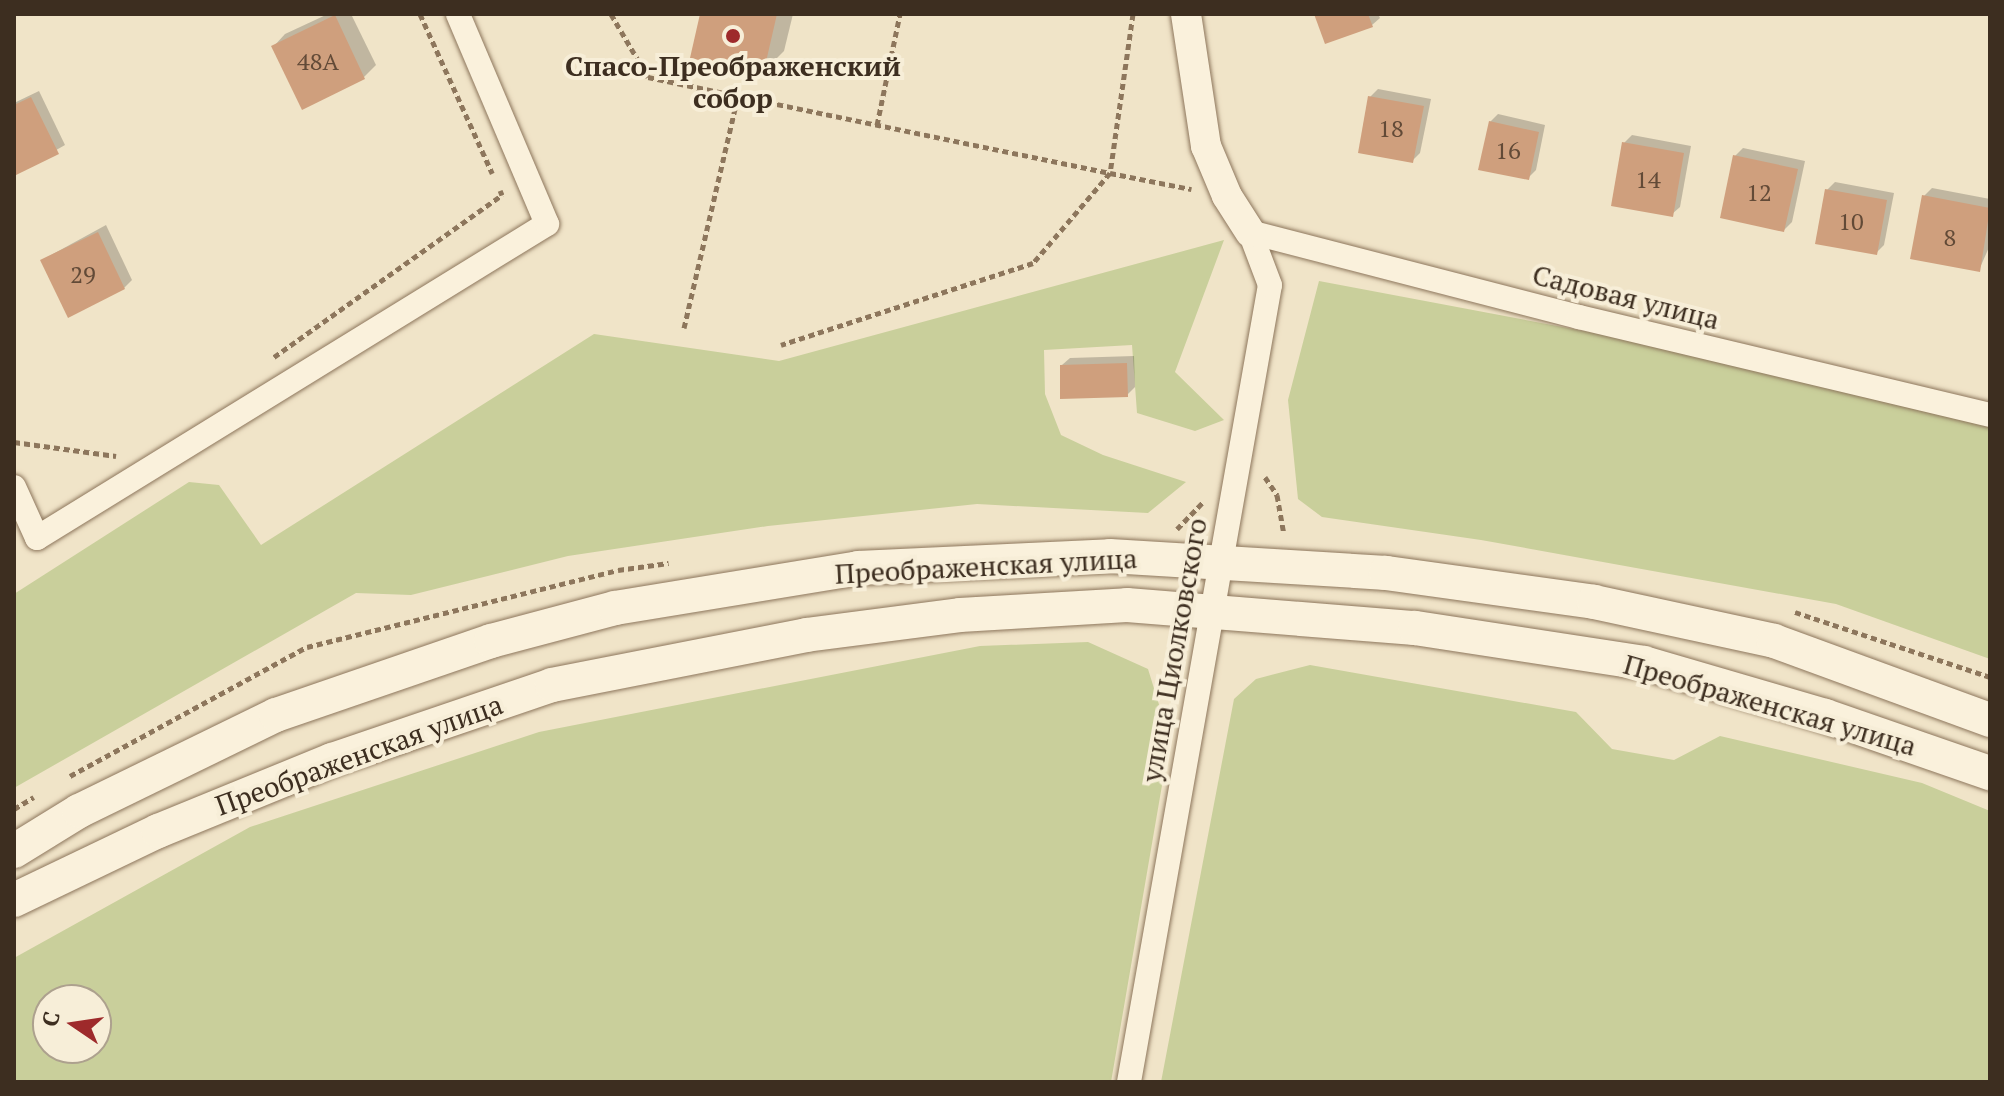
<!DOCTYPE html>
<html>
<head>
<meta charset="utf-8">
<style>
  body { margin:0 }
  #map { position:relative; width:2004px; height:1096px; overflow:hidden; background:#f0e4c8; font-family:"PT Serif",serif }
  div>[style] { position:absolute }
  [style*='--x'] { left:calc(var(--x)*1px); top:calc(var(--y)*1px); width:calc(var(--w)*1px); rotate:calc(var(--a)*1deg) }
  .green>* { inset:0; background:#c9cf9b }
  .shadow>* { inset:0; background:#0003 }
  .building>* { inset:0; background:#cf9f7d }
  .path>* { height:5px; margin-top:-2.5px; transform-origin:0; background:repeating-linear-gradient(90deg,#8d765c 0 6px,transparent 0 10px) }
  .roads { filter:drop-shadow(0 0 2px #8d765c) drop-shadow(0 0 2px #8d765c) }
  .minor>* { height:24px; margin:-12px; padding:0 12px; transform-origin:12px; border-radius:12px; background:#faf1dc }
  .tertiary>* { height:30px; margin:-15px; padding:0 15px; transform-origin:15px; border-radius:15px; background:#faf1dc }
  .secondary>* { height:34px; margin:-17px; padding:0 17px; transform-origin:17px; border-radius:17px; background:#faf1dc }
  .dots>* { width:22px; height:22px; translate:-50% -50%; box-sizing:border-box; border:4px solid #f7eed8; border-radius:50% }
  span { translate:-50% -50%; white-space:nowrap; text-align:center; line-height:1.15; -webkit-text-stroke:8px #f7eed8; paint-order:stroke }
  .number-label { font-size:24px; color:#624a37 }
  .number-label span { -webkit-text-stroke-width:0 }
  .poi-label { font-size:28px; color:#3d2e20; font-weight:700 }
  .street-label { font-size:28px; color:#3d2e20 }
  .frame { position:absolute; inset:0; border:16px solid #3d2e20; pointer-events:none }
  .north { position:absolute; left:32px; top:984px; width:80px; height:80px; box-sizing:border-box; background:#f7eed8; border:2px solid #ada18e; border-radius:50%; rotate:283deg; font-size:22px; font-weight:700; line-height:32px; text-align:center; color:#3d2e20 }
  .north::after { content:''; display:block; margin:auto; width:28px; height:36px; background:#9e2a2b; clip-path:polygon(50% 0,100% 100%,50% 72%,0 100%) }
</style>
</head>
<body>
<div id="map">
  <div class="green">
    <i style="clip-path:polygon(1224px 240px,1175px 372px,1224px 420px,1195px 431px,1137px 413px,1132px 345px,1044px 350px,1045px 394px,1061px 435px,1103px 455px,1186px 482px,1148px 513px,977px 504px,768px 526px,568px 556px,411px 595px,356px 593px,14px 788px,14px 594px,189px 482px,219px 485px,261px 545px,594px 334px,779px 361px)"></i>
    <i style="clip-path:polygon(1319px 281px,1828px 377px,1990px 421px,1990px 659px,1836px 604px,1481px 540px,1322px 517px,1298px 499px,1288px 400px)"></i>
    <i style="clip-path:polygon(evenodd,1088px 642px,1148px 669px,1161px 711px,1166px 762px,1111px 1082px,14px 1082px,14px 958px,250px 827px,539px 732px,980px 646px,1088px 642px,48px 1000px,96px 1000px,96px 1048px,48px 1048px,48px 1000px)"></i>
    <i style="clip-path:polygon(1310px 665px,1576px 712px,1612px 749px,1674px 760px,1720px 736px,1922px 783px,1990px 811px,1990px 1082px,1161px 1082px,1234px 699px,1256px 679px)"></i>
  </div>
  <div class="shadow">
    <i style="clip-path:polygon(328px 14px,351px 14px,376px 65px,364px 77px,274px 46px,285px 34px)"></i>
    <i style="clip-path:polygon(702px 14px,793px 14px,784px 51px,762px 73px)"></i>
    <i style="clip-path:polygon(1317px 14px,1378px 14px,1380px 18px,1372px 25px)"></i>
    <i style="clip-path:polygon(1378px 89px,1431px 99px,1420px 153px,1412px 161px,1370px 97px)"></i>
    <i style="clip-path:polygon(39px 91px,65px 145px,14px 174px,14px 103px)"></i>
    <i style="clip-path:polygon(1498px 114px,1545px 125px,1536px 170px,1528px 178px,1490px 122px)"></i>
    <i style="clip-path:polygon(1632px 135px,1691px 146px,1680px 207px,1672px 214px,1624px 143px)"></i>
    <i style="clip-path:polygon(1743px 148px,1805px 161px,1792px 222px,1784px 230px,1735px 156px)"></i>
    <i style="clip-path:polygon(1835px 182px,1894px 193px,1884px 245px,1876px 253px,1827px 190px)"></i>
    <i style="clip-path:polygon(1932px 188px,1990px 199px,1990px 245px,1979px 270px,1924px 196px)"></i>
    <i style="clip-path:polygon(106px 225px,132px 280px,124px 288px,42px 260px)"></i>
    <i style="clip-path:polygon(1134px 356px,1135px 387px,1127px 395px,1062px 365px,1070px 358px)"></i>
  </div>
  <div class="building">
    <i style="clip-path:polygon(700px 14px,777px 14px,763px 75px,690px 58px)"></i>
    <i style="clip-path:polygon(1314px 14px,1368px 14px,1373px 27px,1325px 44px)"></i>
    <i style="clip-path:polygon(335px 15px,365px 79px,302px 110px,271px 46px)"></i>
    <i style="clip-path:polygon(1368px 96px,1424px 106px,1413px 163px,1358px 153px)"></i>
    <i style="clip-path:polygon(31px 97px,59px 154px,14px 176px,14px 105px)"></i>
    <i style="clip-path:polygon(1489px 121px,1539px 132px,1529px 180px,1478px 170px)"></i>
    <i style="clip-path:polygon(1622px 142px,1684px 153px,1673px 217px,1611px 206px)"></i>
    <i style="clip-path:polygon(1733px 155px,1798px 169px,1784px 232px,1720px 218px)"></i>
    <i style="clip-path:polygon(1825px 189px,1887px 200px,1877px 255px,1815px 244px)"></i>
    <i style="clip-path:polygon(1922px 195px,1990px 208px,1980px 272px,1910px 259px)"></i>
    <i style="clip-path:polygon(98px 232px,125px 289px,68px 318px,40px 260px)"></i>
    <i style="clip-path:polygon(1127px 363px,1128px 397px,1060px 399px,1060px 365px)"></i>
  </div>
  <div class="path">
    <i style="--x:420;--y:14;--w:175;--a:65.6"></i>
    <i style="--x:611;--y:14;--w:73;--a:59.6"></i>
    <i style="--x:648;--y:77;--w:92;--a:11.9"></i>
    <i style="--x:1133;--y:14;--w:161;--a:98.2"></i>
    <i style="--x:1110;--y:173;--w:83;--a:11.2"></i>
    <i style="--x:877;--y:125;--w:113;--a:-78.3"></i>
    <i style="--x:684;--y:328;--w:238;--a:-76.9"></i>
    <i style="--x:738;--y:96;--w:380;--a:11.7"></i>
    <i style="--x:1110;--y:173;--w:118;--a:130.5"></i>
    <i style="--x:1033;--y:263;--w:265;--a:162"></i>
    <i style="--x:274;--y:357;--w:280;--a:-35.4"></i>
    <i style="--x:502;--y:195;--w:5;--a:-112"></i>
    <i style="--x:14;--y:442;--w:103;--a:7.8"></i>
    <i style="--x:1265;--y:477;--w:22;--a:56"></i>
    <i style="--x:1277;--y:495;--w:39;--a:80"></i>
    <i style="--x:1177;--y:529;--w:37;--a:-46"></i>
    <i style="--x:1795;--y:612;--w:206;--a:18.4"></i>
    <i style="--x:70;--y:776;--w:270;--a:-28.6"></i>
    <i style="--x:307;--y:647;--w:320;--a:-13.9"></i>
    <i style="--x:618;--y:570;--w:51;--a:-7.8"></i>
    <i style="--x:14;--y:809;--w:23;--a:-31"></i>
  </div>
  <div class="roads">
    <div class="minor">
      <i style="--x:1250;--y:232;--w:340;--a:14.5"></i>
      <i style="--x:1579;--y:317;--w:423;--a:13.4"></i>
      <i style="--x:14;--y:487;--w:56;--a:65.7"></i>
      <i style="--x:37;--y:538;--w:599;--a:-31.62"></i>
      <i style="--x:547;--y:224;--w:228;--a:-113"></i>
      <i style="--x:1129;--y:1082;--w:809;--a:-79.97"></i>
      <i style="--x:1270;--y:285;--w:57;--a:-110.7"></i>
    </div>
    <div class="tertiary">
      <i style="--x:1186;--y:14;--w:134;--a:81.4"></i>
      <i style="--x:1206;--y:146;--w:54;--a:67.2"></i>
      <i style="--x:1227;--y:196;--w:43;--a:57.4"></i>
    </div>
    <div class="secondary">
      <i style="--x:14;--y:851;--w:76;--a:-31.6"></i>
      <i style="--x:79;--y:811;--w:219;--a:-26"></i>
      <i style="--x:276;--y:715;--w:227;--a:-19"></i>
      <i style="--x:491;--y:641;--w:128;--a:-14.9"></i>
      <i style="--x:615;--y:608;--w:246;--a:-9.3"></i>
      <i style="--x:858;--y:568;--w:252;--a:-2.7"></i>
      <i style="--x:1110;--y:556;--w:277;--a:3.5"></i>
      <i style="--x:1386;--y:573;--w:210;--a:7.9"></i>
      <i style="--x:1594;--y:602;--w:184;--a:12.2"></i>
      <i style="--x:1774;--y:641;--w:230;--a:20.1"></i>
      <i style="--x:14;--y:900;--w:160;--a:-25.6"></i>
      <i style="--x:158;--y:831;--w:188;--a:-22.2"></i>
      <i style="--x:332;--y:760;--w:232;--a:-18.8"></i>
      <i style="--x:552;--y:685;--w:259;--a:-11.1"></i>
      <i style="--x:806;--y:635;--w:155;--a:-7.4"></i>
      <i style="--x:960;--y:615;--w:167;--a:-3.4"></i>
      <i style="--x:1127;--y:605;--w:289;--a:4.6"></i>
      <i style="--x:1415;--y:628;--w:232;--a:8.7"></i>
      <i style="--x:1644;--y:663;--w:189;--a:16.3"></i>
      <i style="--x:1825;--y:716;--w:175;--a:19.1"></i>
    </div>
  </div>
  <div class="dots">
    <i style="left:733px;top:36px;background:#9e2a2b"></i>
  </div>
  <div class="number-label">
    <span style="left:318px;top:62px">48А</span>
    <span style="left:1391px;top:129px">18</span>
    <span style="left:1508px;top:151px">16</span>
    <span style="left:1648px;top:180px">14</span>
    <span style="left:1759px;top:193px">12</span>
    <span style="left:1851px;top:222px">10</span>
    <span style="left:1950px;top:238px">8</span>
    <span style="left:83px;top:275px">29</span>
  </div>
  <div class="poi-label">
    <span style="left:733px;top:82px">Спасо-Преображенский<br>собор</span>
  </div>
  <div class="street-label">
    <span style="left:1626px;top:297px;rotate:14deg">Садовая улица</span>
    <span style="left:986px;top:566px;rotate:-3deg">Преображенская улица</span>
    <span style="left:1174px;top:650px;rotate:-80deg">улица Циолковского</span>
    <span style="left:1770px;top:705px;rotate:16deg">Преображенская улица</span>
    <span style="left:359px;top:755px;rotate:-20deg">Преображенская улица</span>
  </div>
  <div class="frame"></div>
  <div class="north">С</div>
</div>
</body>
</html>
